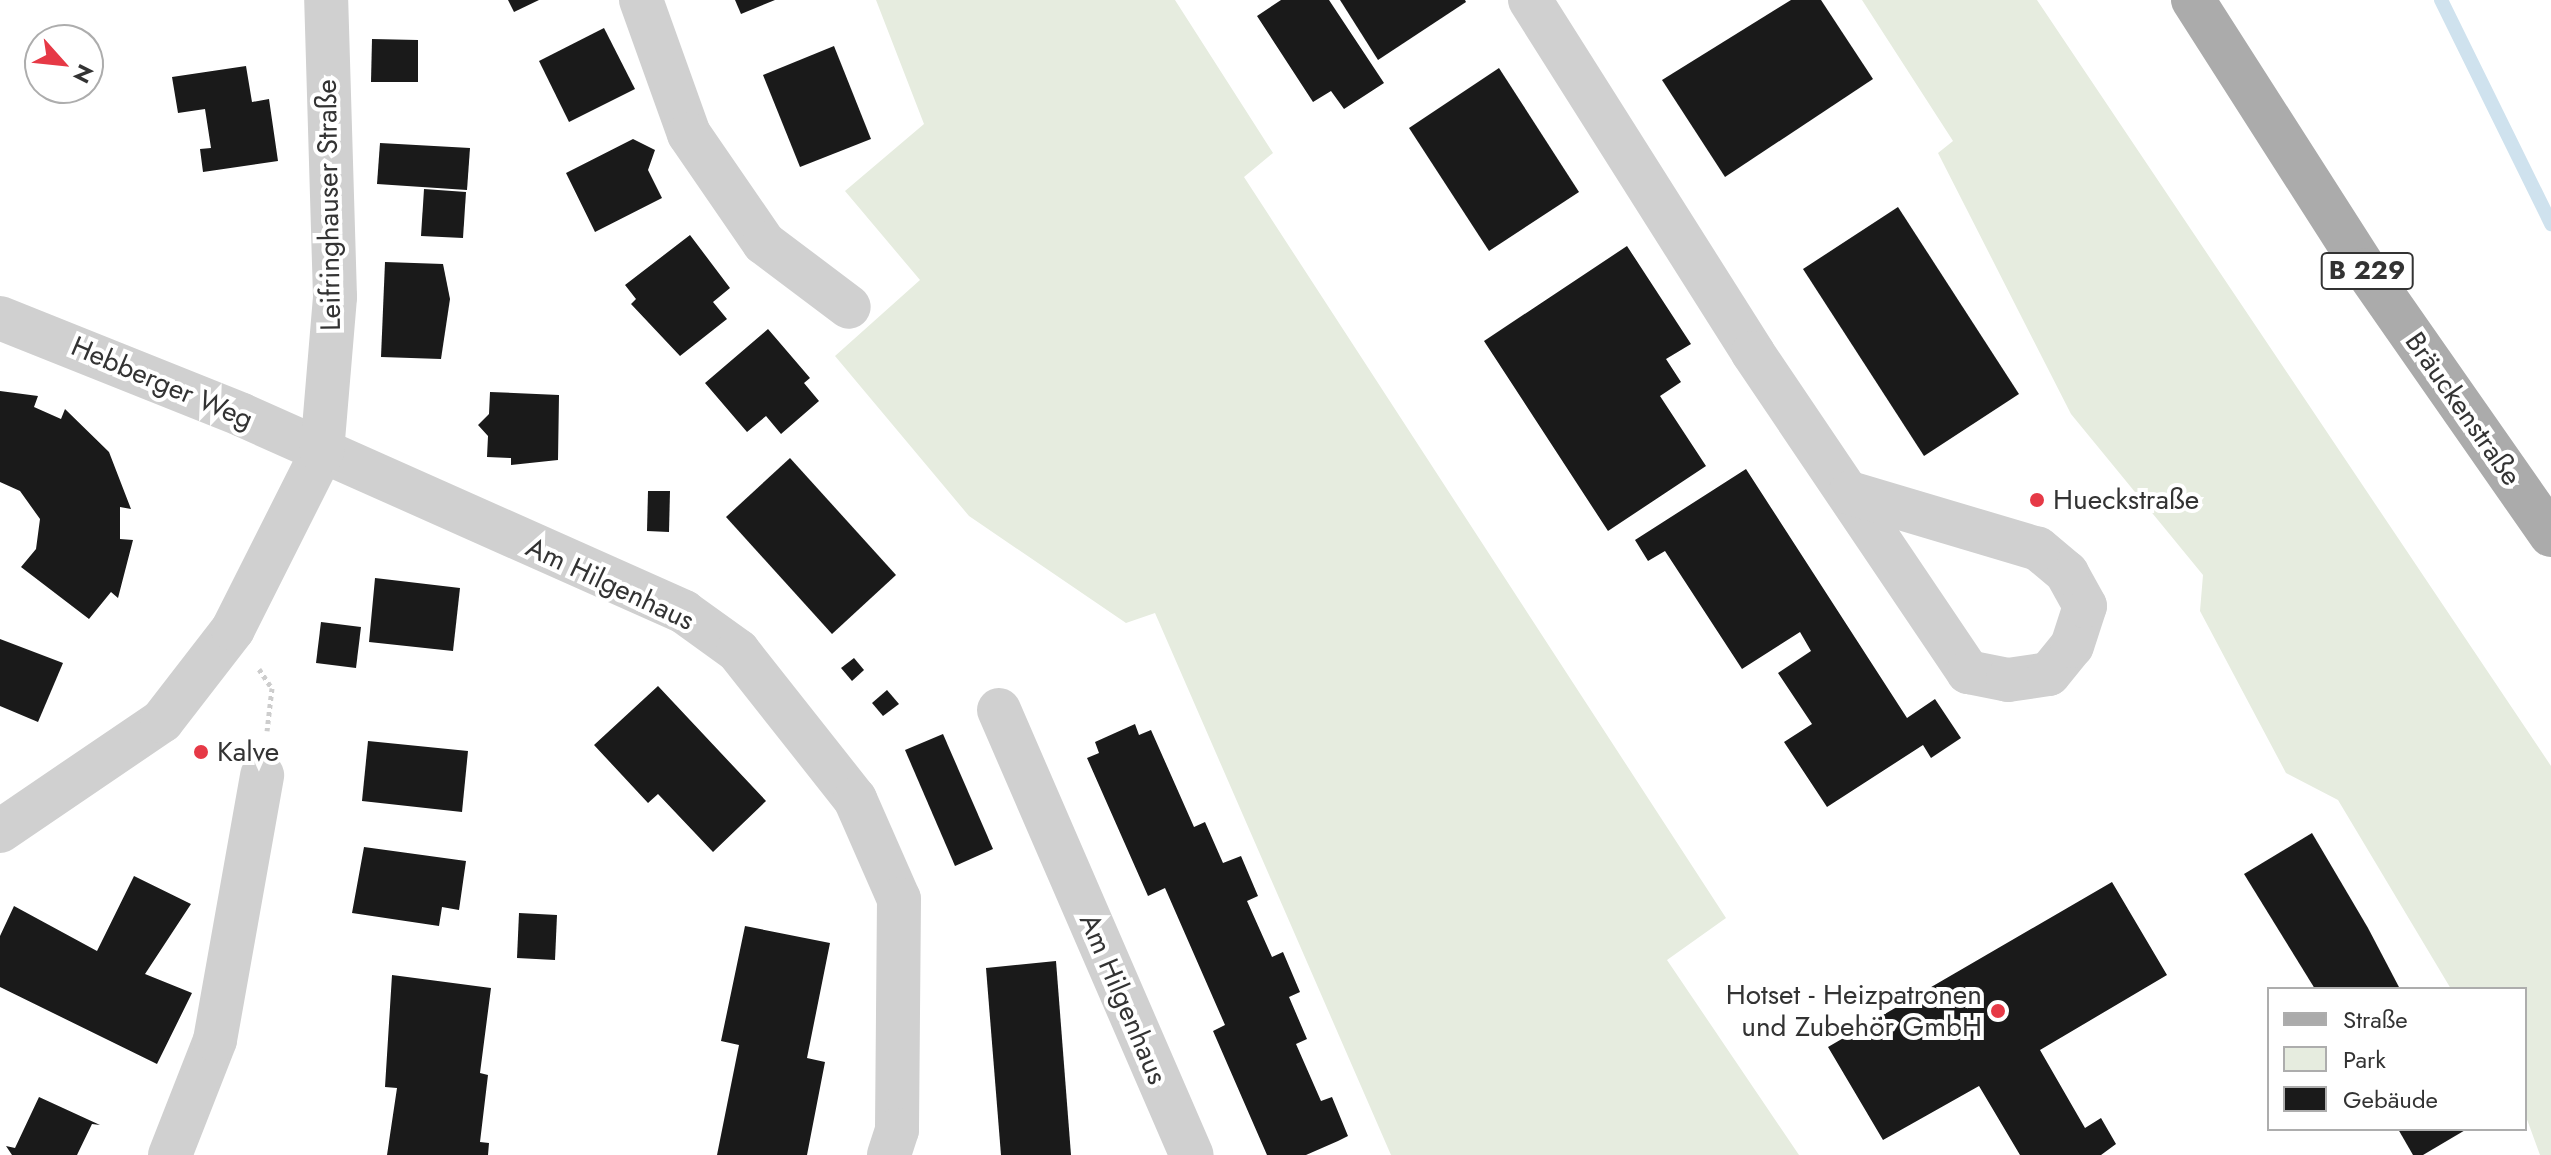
<!DOCTYPE html>
<html>
<head>
<meta charset="utf-8">
<style>
  body { margin:0 }
  #map { position:relative; width:2551px; height:1155px; overflow:hidden; background:#fff; font-family:Jost,sans-serif }
  div>[style] { position:absolute }
  [style*='--x'] { left:calc(var(--x)*1px); top:calc(var(--y)*1px); width:calc(var(--w)*1px); rotate:calc(var(--a)*1deg) }
  .green>* { inset:0; background:#e6ecdf }
  .stream>* { height:14px; margin:-7px; padding:0 7px; transform-origin:7px; border-radius:7px; background:#cfe2ee }
  .building>* { inset:0; background:#1a1a1a }
  .path>* { height:5px; margin-top:-2.5px; transform-origin:0; background:repeating-linear-gradient(90deg,#cdcdcd 0 4px,transparent 0 8px) }
  .minor>* { height:44px; margin:-22px; padding:0 22px; transform-origin:22px; border-radius:22px; background:#d0d0d0 }
  .primary>* { height:44px; margin:-22px; padding:0 22px; transform-origin:22px; border-radius:22px; background:#ababab }
  .dots>* { width:22px; height:22px; translate:-50% -50%; box-sizing:border-box; border:4px solid #fff; border-radius:50% }
  span { translate:-50% -50%; white-space:nowrap; text-align:center; line-height:1.15; -webkit-text-stroke:8px #fff; paint-order:stroke }
  .shield-label span { padding:2px 6px; background:#fff; border:2px solid; border-radius:6px; -webkit-text-stroke-width:0 }
  .shield-label { font-size:26px; color:#333; font-weight:700 }
  .street-label { font-size:28px; color:#333 }
  .poi-label { font-size:28px; color:#333 }
  .left { translate:0 -50%; text-align:left }
  .right { translate:-100% -50%; text-align:right }
  .legend { position:absolute; left:2267px; top:987px; width:260px; height:144px; box-sizing:border-box; background:#fff; border:2px solid #adadad; margin:0; padding:10px 14px; list-style:none; font-size:24px; color:#333 }
  .legend li { display:flex; align-items:center; gap:16px; height:40px }
  .legend b { width:40px; border:2px solid #adadad }
  .north { position:absolute; left:24px; top:24px; width:80px; height:80px; box-sizing:border-box; background:#fff; border:2px solid #adadad; border-radius:50%; rotate:117deg; font-size:22px; font-weight:700; line-height:32px; text-align:center; color:#333 }
  .north::after { content:''; display:block; margin:auto; width:28px; height:36px; background:#e63946; clip-path:polygon(50% 0,100% 100%,50% 72%,0 100%) }
</style>
</head>
<body>
<div id="map">
  <div class="green">
    <i style="clip-path:polygon(876px 0,1175px 0,1273px 153px,1244px 177px,1726px 918px,1667px 960px,1799px 1155px,1391px 1155px,1155px 613px,1126px 623px,969px 516px,835px 356px,920px 280px,845px 191px,924px 124px)"></i>
    <i style="clip-path:polygon(1862px 0,2037px 0,2551px 766px,2551px 1155px,2540px 1155px,2525px 1114px,2525px 989px,2451px 989px,2338px 800px,2286px 773px,2200px 611px,2203px 575px,2071px 414px,1938px 153px,1953px 141px)"></i>
  </div>
  <div class="stream">
    <i style="--x:2441;--y:0;--w:250;--a:63.8"></i>
  </div>
  <div class="building">
    <i style="clip-path:polygon(508px 0,539px 0,514px 12px)"></i>
    <i style="clip-path:polygon(735px 0,775px 0,741px 14px)"></i>
    <i style="clip-path:polygon(1281px 0,1329px 0,1384px 83px,1344px 109px,1331px 91px,1313px 102px,1257px 16px)"></i>
    <i style="clip-path:polygon(1340px 0,1465px 0,1466px 2px,1378px 60px)"></i>
    <i style="clip-path:polygon(1791px 0,1821px 0,1873px 79px,1725px 177px,1662px 80px)"></i>
    <i style="clip-path:polygon(604px 28px,635px 89px,569px 122px,539px 61px)"></i>
    <i style="clip-path:polygon(372px 39px,418px 40px,418px 82px,371px 82px)"></i>
    <i style="clip-path:polygon(834px 46px,871px 139px,800px 167px,763px 75px)"></i>
    <i style="clip-path:polygon(246px 66px,252px 102px,269px 99px,278px 161px,203px 172px,200px 149px,211px 148px,205px 109px,178px 113px,172px 77px)"></i>
    <i style="clip-path:polygon(1499px 68px,1579px 192px,1489px 251px,1409px 128px)"></i>
    <i style="clip-path:polygon(633px 139px,655px 150px,648px 170px,662px 198px,595px 232px,566px 173px)"></i>
    <i style="clip-path:polygon(380px 143px,470px 148px,467px 190px,377px 184px)"></i>
    <i style="clip-path:polygon(424px 189px,466px 192px,463px 238px,421px 236px)"></i>
    <i style="clip-path:polygon(1898px 207px,2019px 394px,1924px 456px,1803px 269px)"></i>
    <i style="clip-path:polygon(690px 235px,730px 288px,713px 302px,727px 319px,680px 356px,631px 304px,636px 299px,625px 285px)"></i>
    <i style="clip-path:polygon(1627px 246px,1691px 344px,1666px 359px,1681px 382px,1660px 396px,1706px 466px,1608px 531px,1484px 341px)"></i>
    <i style="clip-path:polygon(385px 262px,443px 264px,450px 299px,441px 359px,381px 357px)"></i>
    <i style="clip-path:polygon(768px 329px,810px 378px,804px 383px,819px 401px,781px 434px,766px 416px,747px 432px,705px 383px)"></i>
    <i style="clip-path:polygon(0 391px,38px 396px,34px 407px,61px 419px,65px 409px,109px 452px,131px 509px,120px 507px,120px 539px,133px 540px,118px 598px,111px 592px,89px 619px,21px 567px,36px 549px,40px 519px,20px 491px,0 482px)"></i>
    <i style="clip-path:polygon(490px 392px,559px 395px,558px 460px,511px 465px,511px 458px,487px 457px,488px 436px,478px 425px,489px 414px)"></i>
    <i style="clip-path:polygon(790px 458px,896px 575px,832px 634px,726px 517px)"></i>
    <i style="clip-path:polygon(1746px 469px,1907px 718px,1935px 699px,1961px 738px,1931px 758px,1923px 745px,1827px 807px,1784px 742px,1812px 724px,1778px 673px,1811px 651px,1800px 632px,1742px 669px,1665px 551px,1648px 561px,1635px 540px)"></i>
    <i style="clip-path:polygon(648px 491px,670px 491px,669px 532px,647px 531px)"></i>
    <i style="clip-path:polygon(375px 578px,460px 588px,453px 651px,369px 642px)"></i>
    <i style="clip-path:polygon(321px 622px,361px 627px,356px 668px,316px 663px)"></i>
    <i style="clip-path:polygon(0 639px,63px 663px,38px 722px,0 706px)"></i>
    <i style="clip-path:polygon(854px 658px,864px 670px,852px 681px,841px 668px)"></i>
    <i style="clip-path:polygon(658px 686px,766px 801px,713px 852px,658px 794px,648px 803px,594px 745px)"></i>
    <i style="clip-path:polygon(887px 690px,899px 704px,883px 716px,872px 703px)"></i>
    <i style="clip-path:polygon(1135px 724px,1139px 735px,1151px 730px,1194px 827px,1205px 822px,1223px 863px,1241px 856px,1258px 896px,1247px 901px,1272px 957px,1283px 952px,1300px 992px,1289px 997px,1307px 1039px,1296px 1044px,1321px 1101px,1332px 1097px,1348px 1136px,1338px 1141px,1306px 1155px,1267px 1155px,1213px 1031px,1225px 1025px,1165px 888px,1148px 896px,1087px 758px,1099px 753px,1095px 742px)"></i>
    <i style="clip-path:polygon(943px 734px,993px 849px,955px 866px,905px 750px)"></i>
    <i style="clip-path:polygon(368px 741px,468px 751px,462px 812px,362px 801px)"></i>
    <i style="clip-path:polygon(2312px 833px,2368px 928px,2400px 989px,2315px 989px,2244px 874px)"></i>
    <i style="clip-path:polygon(364px 847px,466px 861px,459px 910px,442px 907px,439px 926px,352px 913px)"></i>
    <i style="clip-path:polygon(134px 876px,191px 904px,145px 974px,192px 993px,157px 1064px,0 987px,0 936px,14px 906px,97px 951px)"></i>
    <i style="clip-path:polygon(2112px 882px,2167px 975px,2040px 1050px,2085px 1128px,2101px 1118px,2116px 1144px,2101px 1155px,2020px 1155px,1979px 1086px,1883px 1140px,1828px 1047px)"></i>
    <i style="clip-path:polygon(519px 913px,557px 915px,555px 960px,517px 958px)"></i>
    <i style="clip-path:polygon(745px 926px,830px 943px,807px 1058px,825px 1062px,807px 1155px,717px 1155px,739px 1045px,721px 1041px)"></i>
    <i style="clip-path:polygon(1056px 961px,1071px 1155px,1001px 1155px,986px 968px)"></i>
    <i style="clip-path:polygon(392px 975px,491px 988px,480px 1073px,488px 1075px,480px 1142px,489px 1143px,488px 1155px,387px 1155px,397px 1088px,385px 1087px)"></i>
    <i style="clip-path:polygon(39px 1097px,100px 1125px,92px 1124px,77px 1155px,12px 1155px,6px 1146px,15px 1148px)"></i>
    <i style="clip-path:polygon(2398px 1129px,2467px 1129px,2423px 1155px,2413px 1155px)"></i>
  </div>
  <div class="path">
    <i style="--x:259;--y:669;--w:23;--a:56"></i>
    <i style="--x:272;--y:688;--w:43;--a:96.6"></i>
  </div>
  <div class="minor">
    <i style="--x:641;--y:0;--w:142;--a:70.3"></i>
    <i style="--x:689;--y:134;--w:132;--a:55.5"></i>
    <i style="--x:764;--y:243;--w:106;--a:37"></i>
    <i style="--x:1530;--y:0;--w:418;--a:57.7"></i>
    <i style="--x:1753;--y:353;--w:385;--a:56"></i>
    <i style="--x:1968;--y:672;--w:41;--a:11.3"></i>
    <i style="--x:2008;--y:680;--w:41;--a:-8.3"></i>
    <i style="--x:2049;--y:674;--w:36;--a:-51"></i>
    <i style="--x:2072;--y:646;--w:42;--a:-72"></i>
    <i style="--x:2085;--y:606;--w:38;--a:-119"></i>
    <i style="--x:2067;--y:573;--w:38;--a:-140"></i>
    <i style="--x:2038;--y:549;--w:196;--a:-163.4"></i>
    <i style="--x:0;--y:318;--w:261;--a:21.8"></i>
    <i style="--x:242;--y:415;--w:484;--a:24"></i>
    <i style="--x:684;--y:612;--w:67;--a:35.8"></i>
    <i style="--x:738;--y:651;--w:189;--a:51.7"></i>
    <i style="--x:855;--y:799;--w:109;--a:66.3"></i>
    <i style="--x:899;--y:899;--w:231;--a:90.5"></i>
    <i style="--x:897;--y:1130;--w:26;--a:108"></i>
    <i style="--x:999;--y:710;--w:485;--a:66.6"></i>
    <i style="--x:0;--y:831;--w:196;--a:-34.2"></i>
    <i style="--x:162;--y:721;--w:116;--a:-52.3"></i>
    <i style="--x:233;--y:629;--w:198;--a:-63.3"></i>
    <i style="--x:322;--y:452;--w:156;--a:-85.2"></i>
    <i style="--x:335;--y:297;--w:297;--a:-91.7"></i>
    <i style="--x:170;--y:1155;--w:123;--a:-68.6"></i>
    <i style="--x:215;--y:1040;--w:269;--a:-79.9"></i>
  </div>
  <div class="primary">
    <i style="--x:2193;--y:0;--w:321;--a:57.4"></i>
    <i style="--x:2366;--y:270;--w:323;--a:55.1"></i>
  </div>
  <div class="dots">
    <i style="left:2037px;top:500px;background:#e63946"></i>
    <i style="left:201px;top:752px;background:#e63946"></i>
    <i style="left:1998px;top:1011px;background:#e63946"></i>
  </div>
  <div class="shield-label">
    <span style="left:2367px;top:271px">B 229</span>
  </div>
  <div class="street-label">
    <span style="left:329px;top:205px;rotate:-91deg">Leifringhauser Straße</span>
    <span style="left:162px;top:383px;rotate:23deg">Hebberger Weg</span>
    <span style="left:2463px;top:409px;rotate:55deg">Bräuckenstraße</span>
    <span style="left:610px;top:584px;rotate:25deg">Am Hilgenhaus</span>
    <span style="left:1123px;top:999px;rotate:67deg">Am Hilgenhaus</span>
  </div>
  <div class="poi-label">
    <span class="left" style="left:2053px;top:500px">Hueckstraße</span>
    <span class="left" style="left:217px;top:752px">Kalve</span>
    <span class="right" style="left:1982px;top:1011px">Hotset - Heizpatronen<br>und Zubehör GmbH</span>
  </div>
  <ul class="legend">
  <li><b style="height:10px;background:#ababab"></b>Straße</li>
  <li><b style="height:22px;background:#e6ecdf"></b>Park</li>
  <li><b style="height:22px;background:#1a1a1a"></b>Gebäude</li>
  </ul>
  <div class="north">N</div>
</div>
</body>
</html>
